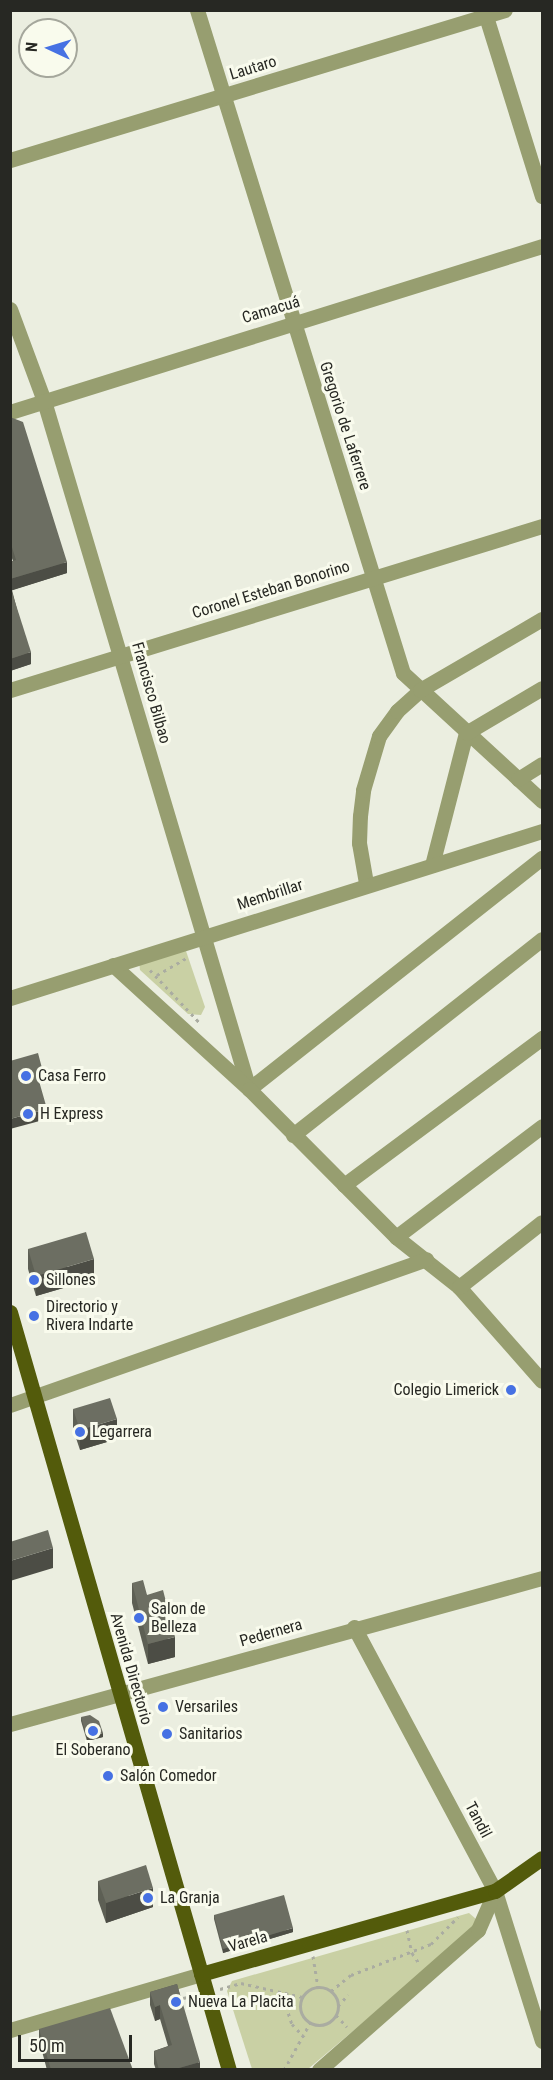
<!DOCTYPE html>
<html>
<head>
<meta charset="utf-8">
<style>
  body { margin:0 }
  #map { position:relative; width:553px; height:2080px; overflow:hidden; background:#ebeee0; font-family:"Roboto Condensed",sans-serif }
  div>[style] { position:absolute }
  [style*='--x'] { left:calc(var(--x)*1px); top:calc(var(--y)*1px); width:calc(var(--w)*1px); rotate:calc(var(--a)*1deg) }
  .green>* { inset:0; background:#c9d0a4 }
  .path>* { height:3px; margin-top:-1.5px; transform-origin:0; background:repeating-linear-gradient(90deg,#aaaca1 0 3px,transparent 0 7.5px) }
  .path>.ring { margin:-1.5px; padding:0; box-sizing:content-box; background:none; border:3px solid #aaaca1; border-radius:50% }
  .minor>* { height:15px; margin:-7.5px; padding:0 7.5px; transform-origin:7.5px; border-radius:7.5px; background:#979e70 }
  .major>* { height:15px; margin:-7.5px; padding:0 7.5px; transform-origin:7.5px; border-radius:7.5px; background:#535b0b }
  .wall>* { inset:0; background:#5d5f54 }
  .shaded-wall>* { inset:0; background:#4c4d45 }
  .building>* { inset:0; background:#6c6e62 }
  .dots>* { width:16px; height:16px; translate:-50% -50%; box-sizing:border-box; border:3px solid #f9fbed; border-radius:50% }
  span { translate:-50% -50%; white-space:nowrap; text-align:center; line-height:1.15; -webkit-text-stroke:6px #f9fbed; paint-order:stroke }
  .street-label { font-size:16px; color:#272823 }
  .poi-label { font-size:16px; color:#272823 }
  .left { translate:0 -50%; text-align:left }
  .right { translate:-100% -50%; text-align:right }
  .frame { position:absolute; inset:0; border:12px solid #272823; pointer-events:none }
  .north { position:absolute; left:18px; top:18px; width:60px; height:60px; box-sizing:border-box; background:#f9fbed; border:2px solid #a5a79c; border-radius:50%; rotate:274deg; font-size:16px; font-weight:700; line-height:24px; text-align:center; color:#272823 }
  .north::after { content:''; display:block; margin:auto; width:21px; height:27px; background:#4671e3; clip-path:polygon(50% 0,100% 100%,50% 72%,0 100%) }
  .scale { position:absolute; left:18px; top:2035px; width:114px; height:27px; box-sizing:border-box; border:3px solid #272823; border-top:0; padding-left:8px; font-size:18px; line-height:21px; white-space:nowrap; color:#272823; -webkit-text-stroke:4px #f9fbed; paint-order:stroke }
</style>
</head>
<body>
<div id="map">
  <div class="green">
    <i style="clip-path:polygon(185px 948px,205px 1007px,201px 1015px,188px 1014px,140px 970px,139px 962px)"></i>
    <i style="clip-path:polygon(469px 1913px,476px 1919px,474px 1929px,308px 2069px,252px 2069px,227px 1991px,232px 1981px)"></i>
  </div>
  <div class="path">
    <i style="--x:150;--y:970;--w:71;--a:46.7"></i>
    <i style="--x:157;--y:975;--w:34;--a:-30"></i>
    <i style="--x:407;--y:1930;--w:24;--a:78"></i>
    <i style="--x:412;--y:1953;--w:12;--a:55"></i>
    <i style="--x:313;--y:1956;--w:31;--a:81"></i>
    <i class="ring" style="left:300px;top:1987px;width:35px;height:35px"></i>
    <i style="--x:220;--y:1989;--w:22;--a:-16"></i>
    <i style="--x:241;--y:1983;--w:63;--a:12.9"></i>
    <i style="--x:331;--y:1991;--w:26;--a:-39"></i>
    <i style="--x:351;--y:1975;--w:86;--a:-21.2"></i>
    <i style="--x:431;--y:1944;--w:38;--a:-45"></i>
    <i style="--x:287;--y:1992;--w:14;--a:94"></i>
    <i style="--x:286;--y:2006;--w:19;--a:72"></i>
    <i style="--x:292;--y:2024;--w:18;--a:47"></i>
    <i style="--x:183;--y:1998;--w:10;--a:-11"></i>
    <i style="--x:338;--y:2006;--w:15;--a:-48"></i>
    <i style="--x:336;--y:2015;--w:16;--a:47"></i>
    <i style="--x:284;--y:2070;--w:54;--a:-61"></i>
  </div>
  <div class="minor">
    <i style="--x:197;--y:10;--w:694;--a:72.74"></i>
    <i style="--x:403;--y:673;--w:189;--a:42.6"></i>
    <i style="--x:484;--y:10;--w:195;--a:72.7"></i>
    <i style="--x:10;--y:160;--w:517;--a:-16.86"></i>
    <i style="--x:10;--y:309;--w:98;--a:69.7"></i>
    <i style="--x:44;--y:401;--w:718;--a:73.41"></i>
    <i style="--x:249;--y:1089;--w:373;--a:-38.3"></i>
    <i style="--x:10;--y:412;--w:557;--a:-17.33"></i>
    <i style="--x:10;--y:690;--w:557;--a:-17.13"></i>
    <i style="--x:518;--y:779;--w:28;--a:-32"></i>
    <i style="--x:432;--y:865;--w:136;--a:-75.6"></i>
    <i style="--x:466;--y:733;--w:88;--a:-30.6"></i>
    <i style="--x:366;--y:883;--w:41;--a:-99.9"></i>
    <i style="--x:359;--y:843;--w:27;--a:-88"></i>
    <i style="--x:360;--y:816;--w:26;--a:-83"></i>
    <i style="--x:363;--y:790;--w:56;--a:-73.5"></i>
    <i style="--x:379;--y:736;--w:31;--a:-54"></i>
    <i style="--x:397;--y:711;--w:31;--a:-42"></i>
    <i style="--x:420;--y:690;--w:141;--a:-30.2"></i>
    <i style="--x:113;--y:965;--w:184;--a:42.4"></i>
    <i style="--x:249;--y:1089;--w:209;--a:45.2"></i>
    <i style="--x:396;--y:1237;--w:80;--a:38.4"></i>
    <i style="--x:459;--y:1287;--w:125;--a:48.6"></i>
    <i style="--x:10;--y:998;--w:558;--a:-17.43"></i>
    <i style="--x:293;--y:1135;--w:317;--a:-38.2"></i>
    <i style="--x:344;--y:1185;--w:247;--a:-36.6"></i>
    <i style="--x:396;--y:1237;--w:183;--a:-37.2"></i>
    <i style="--x:459;--y:1287;--w:105;--a:-38.1"></i>
    <i style="--x:10;--y:1405;--w:441;--a:-19.3"></i>
    <i style="--x:354;--y:1627;--w:299;--a:61.9"></i>
    <i style="--x:495;--y:1891;--w:157;--a:72.6"></i>
    <i style="--x:10;--y:1724;--w:552;--a:-15.35"></i>
    <i style="--x:10;--y:2030;--w:199;--a:-16.3"></i>
    <i style="--x:319;--y:2070;--w:212;--a:-41.4"></i>
    <i style="--x:478;--y:1930;--w:43;--a:-66.4"></i>
  </div>
  <div class="major">
    <i style="--x:10;--y:1312;--w:789;--a:73.89"></i>
    <i style="--x:201;--y:1974;--w:305;--a:-15.8"></i>
    <i style="--x:495;--y:1891;--w:57;--a:-35.1"></i>
  </div>
  <div class="wall">
    <i style="clip-path:polygon(10px 417px,67px 573px,12px 590px,31px 664px,10px 671px,10px 562px,13px 561px,10px 553px)"></i>
    <i style="clip-path:polygon(28px 1249px,94px 1279px,36px 1296px,28px 1269px)"></i>
    <i style="clip-path:polygon(73px 1409px,117px 1439px,80px 1450px,73px 1429px)"></i>
    <i style="clip-path:polygon(132px 1583px,147px 1595px,175px 1657px,148px 1664px,132px 1603px)"></i>
    <i style="clip-path:polygon(81px 1717px,103px 1737px,87px 1741px,81px 1721px)"></i>
    <i style="clip-path:polygon(98px 1881px,153px 1907px,106px 1923px,98px 1900px)"></i>
    <i style="clip-path:polygon(214px 1915px,293px 1932px,223px 1953px,214px 1919px)"></i>
    <i style="clip-path:polygon(177px 1984px,200px 2070px,156px 2070px,154px 2064px,154px 2051px,168px 2046px,160px 2019px,155px 2021px,150px 2005px,150px 1992px)"></i>
    <i style="clip-path:polygon(39px 2029px,133px 2070px,47px 2070px,39px 2040px)"></i>
  </div>
  <div class="shaded-wall">
    <i style="clip-path:polygon(67px 562px,67px 573px,10px 591px,10px 579px)"></i>
    <i style="clip-path:polygon(31px 652px,31px 664px,10px 671px,10px 659px)"></i>
    <i style="clip-path:polygon(43px 1072px,43px 1082px,37px 1084px,37px 1074px)"></i>
    <i style="clip-path:polygon(47px 1109px,47px 1119px,10px 1129px,10px 1119px)"></i>
    <i style="clip-path:polygon(94px 1259px,94px 1279px,36px 1296px,36px 1276px)"></i>
    <i style="clip-path:polygon(117px 1419px,117px 1439px,80px 1450px,80px 1430px)"></i>
    <i style="clip-path:polygon(53px 1548px,53px 1568px,10px 1581px,10px 1561px)"></i>
    <i style="clip-path:polygon(175px 1637px,175px 1657px,148px 1664px,148px 1644px)"></i>
    <i style="clip-path:polygon(103px 1733px,103px 1737px,87px 1741px,87px 1737px)"></i>
    <i style="clip-path:polygon(153px 1888px,153px 1907px,106px 1923px,106px 1903px)"></i>
    <i style="clip-path:polygon(293px 1928px,293px 1932px,223px 1953px,223px 1949px)"></i>
    <i style="clip-path:polygon(160px 2005px,160px 2019px,155px 2021px,155px 2007px)"></i>
    <i style="clip-path:polygon(200px 2062px,200px 2070px,172px 2070px)"></i>
  </div>
  <div class="building">
    <i style="clip-path:polygon(10px 417px,23px 422px,67px 562px,10px 579px,10px 562px,16px 560px,10px 541px)"></i>
    <i style="clip-path:polygon(10px 586px,31px 652px,10px 659px)"></i>
    <i style="clip-path:polygon(38px 1053px,43px 1072px,37px 1074px,47px 1109px,10px 1119px,10px 1061px)"></i>
    <i style="clip-path:polygon(86px 1232px,94px 1259px,36px 1276px,28px 1249px)"></i>
    <i style="clip-path:polygon(110px 1398px,117px 1419px,80px 1430px,73px 1409px)"></i>
    <i style="clip-path:polygon(48px 1530px,53px 1548px,10px 1561px,10px 1542px)"></i>
    <i style="clip-path:polygon(143px 1580px,147px 1595px,163px 1590px,175px 1637px,148px 1644px,132px 1583px)"></i>
    <i style="clip-path:polygon(90px 1715px,99px 1721px,103px 1733px,87px 1737px,81px 1717px)"></i>
    <i style="clip-path:polygon(146px 1865px,153px 1888px,106px 1903px,98px 1881px)"></i>
    <i style="clip-path:polygon(284px 1895px,293px 1928px,223px 1949px,214px 1915px)"></i>
    <i style="clip-path:polygon(177px 1984px,200px 2062px,172px 2070px,159px 2070px,154px 2051px,172px 2045px,160px 2005px,155px 2007px,150px 1992px)"></i>
    <i style="clip-path:polygon(110px 2008px,133px 2070px,51px 2070px,39px 2029px)"></i>
  </div>
  <div class="dots">
    <i style="left:26px;top:1076px;background:#4671e3"></i>
    <i style="left:28px;top:1114px;background:#4671e3"></i>
    <i style="left:34px;top:1280px;background:#4671e3"></i>
    <i style="left:34px;top:1316px;background:#4671e3"></i>
    <i style="left:511px;top:1390px;background:#4671e3"></i>
    <i style="left:80px;top:1432px;background:#4671e3"></i>
    <i style="left:139px;top:1618px;background:#4671e3"></i>
    <i style="left:163px;top:1707px;background:#4671e3"></i>
    <i style="left:93px;top:1731px;background:#4671e3"></i>
    <i style="left:167px;top:1734px;background:#4671e3"></i>
    <i style="left:108px;top:1776px;background:#4671e3"></i>
    <i style="left:148px;top:1898px;background:#4671e3"></i>
    <i style="left:176px;top:2002px;background:#4671e3"></i>
  </div>
  <div class="street-label">
    <span style="left:253px;top:68px;rotate:-17deg">Lautaro</span>
    <span style="left:271px;top:310px;rotate:-17deg">Camacuá</span>
    <span style="left:345px;top:426px;rotate:72deg">Gregorio de Laferrere</span>
    <span style="left:271px;top:590px;rotate:-17deg">Coronel Esteban Bonorino</span>
    <span style="left:151px;top:693px;rotate:74deg">Francisco Bilbao</span>
    <span style="left:270px;top:895px;rotate:-18deg">Membrillar</span>
    <span style="left:271px;top:1633px;rotate:-16deg">Pedernera</span>
    <span style="left:131px;top:1669px;rotate:74deg">Avenida Directorio</span>
    <span style="left:478px;top:1820px;rotate:62deg">Tandil</span>
    <span style="left:248px;top:1942px;rotate:-16deg">Varela</span>
  </div>
  <div class="poi-label">
    <span class="left" style="left:38px;top:1076px">Casa Ferro</span>
    <span class="left" style="left:40px;top:1114px">H Express</span>
    <span class="left" style="left:46px;top:1280px">Sillones</span>
    <span class="left" style="left:46px;top:1316px">Directorio y<br>Rivera Indarte</span>
    <span class="right" style="left:499px;top:1390px">Colegio Limerick</span>
    <span class="left" style="left:92px;top:1432px">Legarrera</span>
    <span class="left" style="left:151px;top:1618px">Salon de<br>Belleza</span>
    <span class="left" style="left:175px;top:1707px">Versariles</span>
    <span class="left" style="left:179px;top:1734px">Sanitarios</span>
    <span style="left:93px;top:1750px">El Soberano</span>
    <span class="left" style="left:120px;top:1776px">Salón Comedor</span>
    <span class="left" style="left:160px;top:1898px">La Granja</span>
    <span class="left" style="left:188px;top:2002px">Nueva La Placita</span>
  </div>
  <div class="frame"></div>
  <div class="north">N</div>
  <div class="scale">50 m</div>
</div>
</body>
</html>
